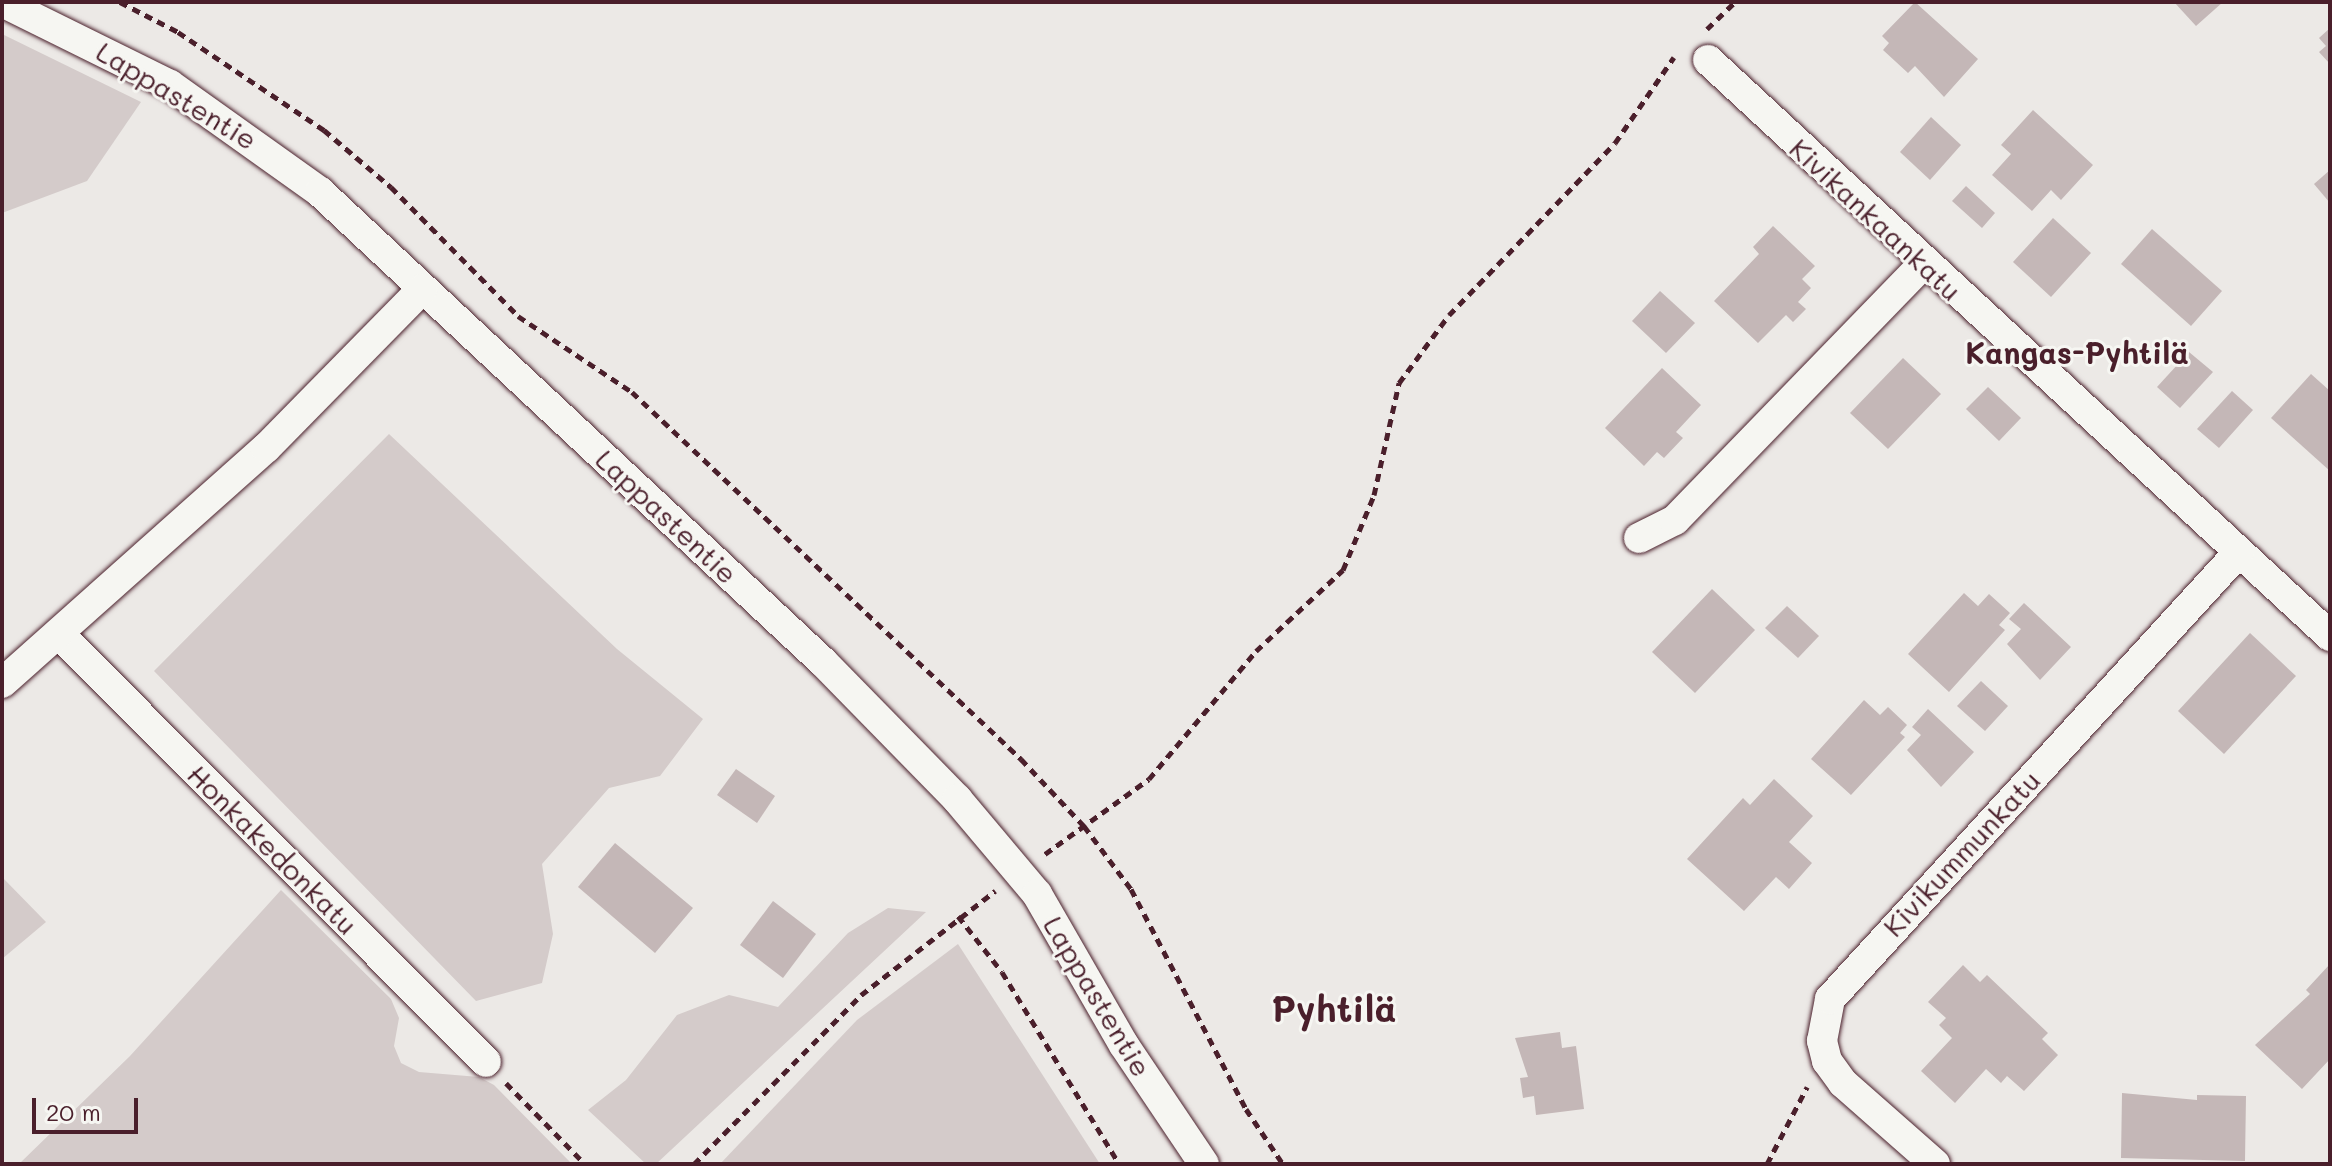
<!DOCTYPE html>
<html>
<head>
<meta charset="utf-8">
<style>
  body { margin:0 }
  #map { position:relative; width:2332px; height:1166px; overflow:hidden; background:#ece9e6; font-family:Mali,sans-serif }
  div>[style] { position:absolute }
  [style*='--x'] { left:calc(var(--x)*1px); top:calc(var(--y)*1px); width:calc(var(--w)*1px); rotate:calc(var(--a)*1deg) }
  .green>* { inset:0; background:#d4cbca }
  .building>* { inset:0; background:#c4b7b7 }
  .path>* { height:5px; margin-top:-2.5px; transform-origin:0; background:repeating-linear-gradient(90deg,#4a1f2b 0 8px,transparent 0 14px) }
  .roads { filter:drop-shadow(0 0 2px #4a1f2b) drop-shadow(0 0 2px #4a1f2b) }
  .street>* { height:30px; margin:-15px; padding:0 15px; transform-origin:15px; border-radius:15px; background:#f6f6f2 }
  span { translate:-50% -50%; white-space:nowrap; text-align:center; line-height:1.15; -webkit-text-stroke:6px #f6f6f2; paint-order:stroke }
  .street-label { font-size:28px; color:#4a1f2b }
  .neighbourhood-label { font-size:30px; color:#4a1f2b; font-weight:700 }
  .district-label { font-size:36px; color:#4a1f2b; font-weight:700 }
  .frame { position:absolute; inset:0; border:4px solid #4a1f2b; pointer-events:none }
  .scale { position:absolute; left:32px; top:1098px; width:106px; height:36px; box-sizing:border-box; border:4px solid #4a1f2b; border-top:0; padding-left:10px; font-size:24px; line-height:28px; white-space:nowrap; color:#4a1f2b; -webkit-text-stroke:6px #f6f6f2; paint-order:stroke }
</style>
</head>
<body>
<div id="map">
  <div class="green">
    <i style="clip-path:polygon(2px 34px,141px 102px,87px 181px,2px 213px)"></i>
    <i style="clip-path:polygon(389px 434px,617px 649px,703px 719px,660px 776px,609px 788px,542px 864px,553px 934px,542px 983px,476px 1001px,154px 671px)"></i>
    <i style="clip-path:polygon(2px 877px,46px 922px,2px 959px)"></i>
    <i style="clip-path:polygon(281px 890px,391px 999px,399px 1018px,394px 1046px,401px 1063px,419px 1072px,479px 1077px,494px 1085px,572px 1164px,19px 1164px,130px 1056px)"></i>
    <i style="clip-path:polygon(888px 908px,926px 912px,656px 1164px,646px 1164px,588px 1110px,626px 1080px,677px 1015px,729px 995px,778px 1007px,848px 933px)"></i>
    <i style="clip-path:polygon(958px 944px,1100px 1164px,720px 1164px,857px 1020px)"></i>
  </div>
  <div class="building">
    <i style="clip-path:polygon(1915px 2px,1978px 59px,1944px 97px,1915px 66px,1908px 73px,1883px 50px,1889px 43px,1882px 36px)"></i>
    <i style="clip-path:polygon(2174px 2px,2223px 2px,2196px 26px)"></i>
    <i style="clip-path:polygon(2330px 28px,2330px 64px,2319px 52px,2326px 46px,2319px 38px)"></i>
    <i style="clip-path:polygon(2033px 110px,2093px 165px,2061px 200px,2051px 190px,2032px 211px,1992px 175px,2011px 154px,2001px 145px)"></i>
    <i style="clip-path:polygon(1931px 117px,1961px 145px,1930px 180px,1900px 152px)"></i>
    <i style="clip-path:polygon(2330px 170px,2330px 203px,2314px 184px)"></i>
    <i style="clip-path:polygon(1966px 186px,1995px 213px,1982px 228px,1952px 201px)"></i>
    <i style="clip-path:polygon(2053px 218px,2091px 253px,2051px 297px,2013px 262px)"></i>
    <i style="clip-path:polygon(1773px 226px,1815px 266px,1802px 279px,1811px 288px,1798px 302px,1806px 309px,1793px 322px,1786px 315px,1758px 343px,1714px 301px,1759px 254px,1753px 247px)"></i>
    <i style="clip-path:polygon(2152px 229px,2222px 291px,2191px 326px,2121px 264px)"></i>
    <i style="clip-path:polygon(1660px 291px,1695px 323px,1666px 353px,1632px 321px)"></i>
    <i style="clip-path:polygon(2189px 352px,2213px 372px,2180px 408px,2157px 387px)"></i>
    <i style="clip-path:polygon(1903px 358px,1941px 394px,1888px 449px,1850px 413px)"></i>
    <i style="clip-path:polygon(1662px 368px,1701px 405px,1676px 432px,1683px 438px,1664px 458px,1657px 452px,1644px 466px,1605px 428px)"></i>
    <i style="clip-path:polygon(2311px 374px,2330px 391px,2330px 471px,2271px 418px)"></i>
    <i style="clip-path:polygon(1988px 387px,2021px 418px,1999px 441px,1966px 409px)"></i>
    <i style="clip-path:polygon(2232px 391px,2253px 410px,2219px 448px,2197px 429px)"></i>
    <i style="clip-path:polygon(1712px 589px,1755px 630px,1695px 693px,1652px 652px)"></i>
    <i style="clip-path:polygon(1964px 593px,1978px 606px,1989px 594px,2010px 613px,1999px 625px,2005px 630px,1949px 692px,1908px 654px)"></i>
    <i style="clip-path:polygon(2024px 603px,2071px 647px,2040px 680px,2007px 644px,2021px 629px,2009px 619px)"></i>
    <i style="clip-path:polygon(1787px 606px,1819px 636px,1798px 658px,1765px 628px)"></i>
    <i style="clip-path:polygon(2250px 633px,2296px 676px,2224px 754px,2178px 711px)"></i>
    <i style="clip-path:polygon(1981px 681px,2008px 706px,1985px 731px,1957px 706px)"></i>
    <i style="clip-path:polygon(1864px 700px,1880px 715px,1888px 707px,1907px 725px,1900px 733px,1905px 737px,1851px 795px,1811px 759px)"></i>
    <i style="clip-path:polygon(1928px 709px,1974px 752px,1941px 787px,1907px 750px,1921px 735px,1912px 727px)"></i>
    <i style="clip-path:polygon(736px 769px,775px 796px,757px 823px,717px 795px)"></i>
    <i style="clip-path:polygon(1774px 779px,1813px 816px,1789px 842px,1812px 863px,1789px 889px,1776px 877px,1744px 911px,1687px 859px,1743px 798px,1750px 805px)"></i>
    <i style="clip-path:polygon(615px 843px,693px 908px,655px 953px,578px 887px)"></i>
    <i style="clip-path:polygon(773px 901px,816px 934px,783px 978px,740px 945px)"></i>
    <i style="clip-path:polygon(2330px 964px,2330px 1059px,2302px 1089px,2255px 1045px,2310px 994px,2306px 990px)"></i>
    <i style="clip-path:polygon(1963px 965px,1980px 982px,1987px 975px,2048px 1033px,2042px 1039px,2058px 1055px,2024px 1091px,2007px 1076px,2001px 1083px,1986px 1069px,1955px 1103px,1921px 1071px,1952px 1038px,1939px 1025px,1946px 1018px,1928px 1002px)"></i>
    <i style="clip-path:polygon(1560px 1032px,1562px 1048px,1576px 1046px,1584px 1109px,1536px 1115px,1534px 1096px,1523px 1098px,1520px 1078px,1528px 1077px,1515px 1038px)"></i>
    <i style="clip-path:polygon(2122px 1093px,2197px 1100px,2197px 1095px,2246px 1096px,2245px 1161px,2121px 1158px)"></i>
  </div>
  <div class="path">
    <i style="--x:120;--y:2;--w:65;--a:27.3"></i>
    <i style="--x:178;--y:32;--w:176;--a:33.9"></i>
    <i style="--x:324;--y:130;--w:88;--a:40.4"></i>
    <i style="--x:391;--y:187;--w:181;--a:45.4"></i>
    <i style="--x:518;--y:316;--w:137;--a:33.7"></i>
    <i style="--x:632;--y:392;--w:535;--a:43.33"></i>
    <i style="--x:1021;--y:759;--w:92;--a:46.8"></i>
    <i style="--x:1084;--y:826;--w:79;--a:53.3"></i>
    <i style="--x:1131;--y:889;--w:248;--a:62.4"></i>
    <i style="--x:1246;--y:1109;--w:66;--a:56.1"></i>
    <i style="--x:1707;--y:29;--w:39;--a:-44"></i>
    <i style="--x:1045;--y:854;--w:128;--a:-35.8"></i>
    <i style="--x:1149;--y:779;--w:167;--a:-50.1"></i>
    <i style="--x:1256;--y:651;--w:119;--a:-43"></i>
    <i style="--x:1343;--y:570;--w:81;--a:-67.5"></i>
    <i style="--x:1374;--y:495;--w:115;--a:-77.4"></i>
    <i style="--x:1399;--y:383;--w:84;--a:-53.7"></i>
    <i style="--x:1449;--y:315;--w:239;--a:-46"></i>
    <i style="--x:1615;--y:143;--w:104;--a:-55.5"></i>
    <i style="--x:958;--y:916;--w:71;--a:51.8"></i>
    <i style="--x:1002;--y:972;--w:225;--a:58.6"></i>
    <i style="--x:506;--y:1083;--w:113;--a:45.7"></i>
    <i style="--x:694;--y:1164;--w:238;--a:-45.3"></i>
    <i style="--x:861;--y:995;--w:170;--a:-37.8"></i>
    <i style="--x:1767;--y:1164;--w:87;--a:-62.5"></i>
  </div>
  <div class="roads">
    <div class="street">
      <i style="--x:2;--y:2;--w:187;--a:26.3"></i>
      <i style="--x:170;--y:85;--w:184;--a:35.5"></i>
      <i style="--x:320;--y:192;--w:688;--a:43.06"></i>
      <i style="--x:823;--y:662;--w:192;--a:45.6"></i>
      <i style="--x:957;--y:799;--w:124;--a:49.9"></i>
      <i style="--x:1037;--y:894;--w:174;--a:60.1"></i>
      <i style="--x:1124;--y:1045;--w:143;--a:56.1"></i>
      <i style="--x:1708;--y:60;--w:848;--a:42.8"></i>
      <i style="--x:1639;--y:538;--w:40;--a:-26.6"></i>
      <i style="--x:1675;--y:520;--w:356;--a:-45.9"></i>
      <i style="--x:60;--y:635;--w:603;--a:45.07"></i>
      <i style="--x:2;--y:683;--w:353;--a:-41.7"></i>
      <i style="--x:266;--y:448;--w:223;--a:-45.5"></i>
      <i style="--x:1935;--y:1164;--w:123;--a:-138.6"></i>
      <i style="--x:1843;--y:1083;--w:27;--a:-126"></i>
      <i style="--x:1827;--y:1061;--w:21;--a:-104"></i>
      <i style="--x:1822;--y:1041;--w:43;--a:-79.2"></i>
      <i style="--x:1830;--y:999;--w:606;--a:-47.54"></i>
    </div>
  </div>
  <div class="street-label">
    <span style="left:177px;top:95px;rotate:31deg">Lappastentie</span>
    <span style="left:1876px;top:219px;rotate:43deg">Kivikankaankatu</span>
    <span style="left:667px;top:516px;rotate:43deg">Lappastentie</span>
    <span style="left:273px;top:849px;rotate:45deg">Honkakedonkatu</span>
    <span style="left:1961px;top:853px;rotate:-47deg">Kivikummunkatu</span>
    <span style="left:1098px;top:996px;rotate:59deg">Lappastentie</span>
  </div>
  <div class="neighbourhood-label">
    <span style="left:2077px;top:352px">Kangas-Pyhtilä</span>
  </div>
  <div class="district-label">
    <span style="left:1334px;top:1008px">Pyhtilä</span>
  </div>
  <div class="frame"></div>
  <div class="scale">20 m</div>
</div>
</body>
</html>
